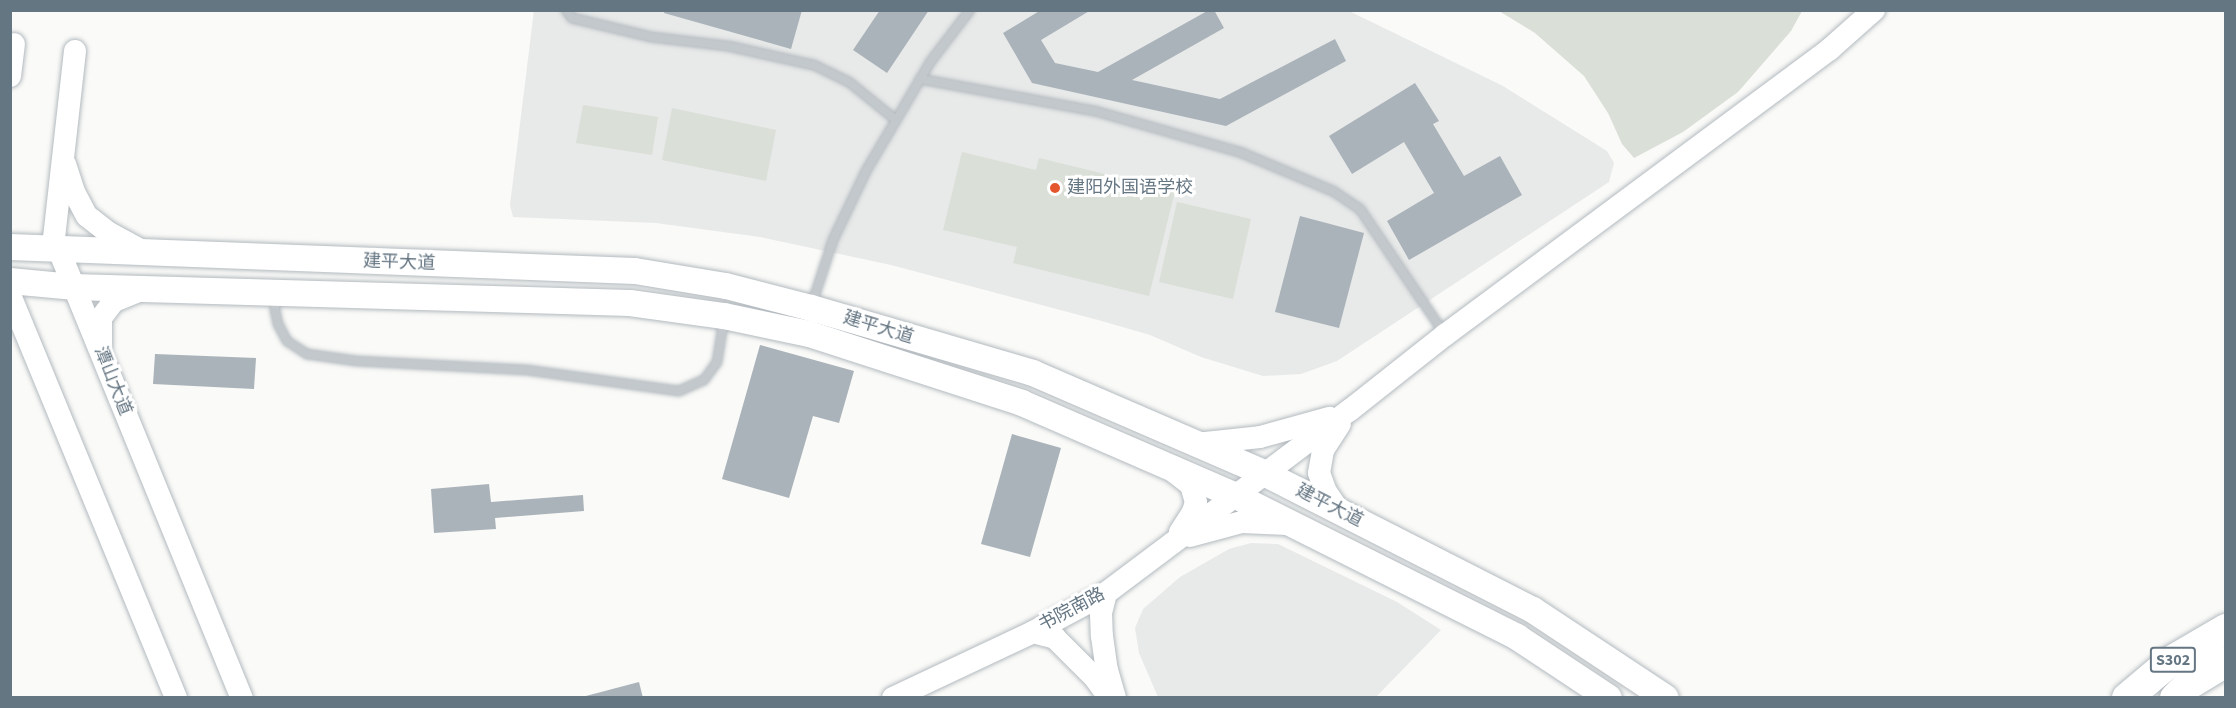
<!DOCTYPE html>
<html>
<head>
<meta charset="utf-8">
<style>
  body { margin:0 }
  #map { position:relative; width:2236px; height:708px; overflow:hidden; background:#fafaf8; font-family:"Source Sans 3","Noto Sans SC",sans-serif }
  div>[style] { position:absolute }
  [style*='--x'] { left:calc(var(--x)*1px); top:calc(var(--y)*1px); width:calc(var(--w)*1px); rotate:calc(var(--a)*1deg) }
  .built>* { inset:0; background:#e8e9e9 }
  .green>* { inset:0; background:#dadfd7 }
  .building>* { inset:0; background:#aab3b9 }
  .roads { filter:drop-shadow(0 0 2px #b3babf) drop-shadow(0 0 2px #b3babf) }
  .lane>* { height:8px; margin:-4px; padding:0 4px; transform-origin:4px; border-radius:4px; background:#c3c8cc }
  .secondary>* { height:22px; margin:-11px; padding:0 11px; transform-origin:11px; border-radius:11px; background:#fff }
  .primary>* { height:26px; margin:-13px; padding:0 13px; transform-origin:13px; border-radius:13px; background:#fff }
  .highway>* { height:30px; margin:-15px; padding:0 15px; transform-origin:15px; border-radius:15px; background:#fff }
  .dots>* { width:16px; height:16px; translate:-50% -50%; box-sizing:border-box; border:3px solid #fff; border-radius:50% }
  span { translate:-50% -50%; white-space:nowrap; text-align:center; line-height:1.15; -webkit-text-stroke:6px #fff; paint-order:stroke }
  .shield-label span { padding:2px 4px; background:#fff; border:2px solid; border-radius:4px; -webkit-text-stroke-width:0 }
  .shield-label { font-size:16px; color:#657683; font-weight:700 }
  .poi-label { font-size:18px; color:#657683 }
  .left { translate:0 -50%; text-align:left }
  .street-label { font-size:18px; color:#657683 }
  .frame { position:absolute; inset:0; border:12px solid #657683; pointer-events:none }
</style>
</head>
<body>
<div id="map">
  <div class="built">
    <i style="clip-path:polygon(534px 10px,1349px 11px,1503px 86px,1607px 151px,1614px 163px,1609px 182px,1337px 361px,1301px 374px,1263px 376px,1201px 357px,1150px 335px,1098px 320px,891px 265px,760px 237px,656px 223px,513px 217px,510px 205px)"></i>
    <i style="clip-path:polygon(1251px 543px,1278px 544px,1397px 602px,1441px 630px,1376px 697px,1158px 697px,1139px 653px,1135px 628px,1143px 609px,1180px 577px,1229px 549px)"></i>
  </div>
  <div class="green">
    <i style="clip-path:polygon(1499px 11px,1802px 10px,1802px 11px,1791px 31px,1738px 92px,1683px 132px,1634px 158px,1622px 144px,1608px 113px,1584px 76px,1535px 33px)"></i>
    <i style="clip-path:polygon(583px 105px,658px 117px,652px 155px,576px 143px)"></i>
    <i style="clip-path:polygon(672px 108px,776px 130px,766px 181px,662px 160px)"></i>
    <i style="clip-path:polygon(962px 152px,1036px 170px,1039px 158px,1175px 191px,1149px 296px,1013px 263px,1017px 247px,943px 230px)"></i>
    <i style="clip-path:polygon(1177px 202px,1251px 219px,1233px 299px,1159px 282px)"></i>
  </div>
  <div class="building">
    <i style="clip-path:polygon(665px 10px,763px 12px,802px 10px,791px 49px,664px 13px)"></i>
    <i style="clip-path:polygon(880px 10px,929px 10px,887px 73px,853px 50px)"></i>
    <i style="clip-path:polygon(1041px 10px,1091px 10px,1041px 40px,1055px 63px,1098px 72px,1209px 10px,1214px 10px,1224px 28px,1132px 80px,1220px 99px,1335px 39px,1346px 61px,1226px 126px,1032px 83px,1003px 33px)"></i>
    <i style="clip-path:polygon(1415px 83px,1439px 121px,1433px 124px,1464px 176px,1500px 156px,1522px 195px,1409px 260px,1387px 221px,1434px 193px,1404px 142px,1352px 174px,1329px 136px)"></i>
    <i style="clip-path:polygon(1300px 216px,1364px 233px,1339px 328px,1275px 312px)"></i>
    <i style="clip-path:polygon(760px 345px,854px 371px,839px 423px,813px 416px,789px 498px,722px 479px)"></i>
    <i style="clip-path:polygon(155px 354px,256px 358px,254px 389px,153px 384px)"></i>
    <i style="clip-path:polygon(1012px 434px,1061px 448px,1030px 557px,981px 544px)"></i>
    <i style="clip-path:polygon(489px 484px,491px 502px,583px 495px,584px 511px,495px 518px,496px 529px,434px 533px,431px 489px)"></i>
    <i style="clip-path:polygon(639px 682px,643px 698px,582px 698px,582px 697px)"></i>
  </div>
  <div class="roads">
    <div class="lane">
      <i style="--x:566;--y:10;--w:10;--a:53"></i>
      <i style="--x:572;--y:18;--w:81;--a:13.5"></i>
      <i style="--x:651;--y:37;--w:78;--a:6.7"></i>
      <i style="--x:728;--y:46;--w:88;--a:12.5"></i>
      <i style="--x:814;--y:65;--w:39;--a:26"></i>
      <i style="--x:849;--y:82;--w:60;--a:39"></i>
      <i style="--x:920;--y:79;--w:178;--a:10.4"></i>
      <i style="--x:1095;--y:111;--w:153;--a:15.9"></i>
      <i style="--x:1242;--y:153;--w:99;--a:22.7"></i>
      <i style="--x:1333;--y:191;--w:32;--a:34"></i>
      <i style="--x:1360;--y:209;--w:150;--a:55.9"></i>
      <i style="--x:276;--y:295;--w:15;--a:94"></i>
      <i style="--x:275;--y:310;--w:14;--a:78"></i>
      <i style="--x:278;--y:324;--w:19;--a:62"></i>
      <i style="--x:287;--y:341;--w:24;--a:33"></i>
      <i style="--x:307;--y:354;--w:50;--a:8"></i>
      <i style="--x:357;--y:361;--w:170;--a:3"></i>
      <i style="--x:527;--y:370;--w:153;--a:7.9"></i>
      <i style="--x:679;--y:391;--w:27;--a:-24"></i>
      <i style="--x:704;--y:380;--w:22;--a:-54"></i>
      <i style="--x:717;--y:362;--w:44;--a:-80.8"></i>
      <i style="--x:812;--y:304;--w:67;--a:-71.8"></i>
      <i style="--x:833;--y:240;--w:76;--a:-64.4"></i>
      <i style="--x:866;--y:171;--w:128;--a:-59.4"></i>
      <i style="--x:931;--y:61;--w:64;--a:-52.6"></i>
    </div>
    <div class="secondary">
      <i style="--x:75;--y:51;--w:188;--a:96.4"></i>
      <i style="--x:54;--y:238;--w:497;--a:67.8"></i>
      <i style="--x:10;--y:76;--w:32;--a:-83"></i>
      <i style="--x:65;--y:164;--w:29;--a:72"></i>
      <i style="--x:74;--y:192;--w:27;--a:62"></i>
      <i style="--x:87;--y:216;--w:28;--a:38"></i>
      <i style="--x:109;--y:233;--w:42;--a:28.4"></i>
      <i style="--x:10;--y:295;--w:436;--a:67.6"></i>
      <i style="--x:101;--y:347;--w:29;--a:-90"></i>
      <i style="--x:101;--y:318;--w:21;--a:-53"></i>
      <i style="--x:114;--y:301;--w:31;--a:-22"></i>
      <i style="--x:1196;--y:444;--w:64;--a:-6.2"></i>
      <i style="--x:1260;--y:437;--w:72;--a:-15.4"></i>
      <i style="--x:1173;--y:471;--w:23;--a:38"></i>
      <i style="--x:1191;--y:485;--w:18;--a:74"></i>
      <i style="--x:1196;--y:502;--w:10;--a:107"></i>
      <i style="--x:1193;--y:512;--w:24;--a:123"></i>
      <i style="--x:1339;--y:511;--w:23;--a:-124"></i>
      <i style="--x:1326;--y:492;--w:20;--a:-110"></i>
      <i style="--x:1319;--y:473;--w:23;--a:-80"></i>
      <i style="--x:1323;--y:450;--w:31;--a:-57"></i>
      <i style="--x:1190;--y:536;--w:54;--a:-15.1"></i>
      <i style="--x:1242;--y:522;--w:45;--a:2.5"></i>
      <i style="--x:1106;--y:593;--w:21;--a:104"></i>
      <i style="--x:1101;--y:613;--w:23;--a:88"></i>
      <i style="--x:1102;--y:636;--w:34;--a:82"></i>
      <i style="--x:1107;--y:670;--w:29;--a:74"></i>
      <i style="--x:1033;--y:632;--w:23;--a:15"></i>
      <i style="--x:1055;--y:638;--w:57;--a:45"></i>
      <i style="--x:1095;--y:678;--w:24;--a:54"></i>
      <i style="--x:893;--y:698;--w:155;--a:-25.2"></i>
      <i style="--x:1033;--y:632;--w:83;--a:-28.1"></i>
      <i style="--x:1106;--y:593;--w:305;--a:-36.9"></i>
      <i style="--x:1350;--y:410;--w:121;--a:-38.3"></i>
      <i style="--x:1445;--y:335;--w:480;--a:-36.6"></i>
      <i style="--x:1830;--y:49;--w:59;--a:-41.6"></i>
    </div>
    <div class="primary">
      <i style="--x:10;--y:247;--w:625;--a:2.2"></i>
      <i style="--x:635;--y:271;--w:92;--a:9.4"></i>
      <i style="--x:726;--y:286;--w:88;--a:14.5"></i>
      <i style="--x:811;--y:308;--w:231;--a:16.3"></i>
      <i style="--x:1033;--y:373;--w:252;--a:23.4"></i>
      <i style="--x:1264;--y:473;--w:302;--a:27"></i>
      <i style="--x:1533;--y:610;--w:159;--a:33.5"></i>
      <i style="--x:10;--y:281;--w:63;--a:5.4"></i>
      <i style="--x:73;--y:287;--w:557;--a:1.65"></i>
      <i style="--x:630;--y:303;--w:95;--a:7.9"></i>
      <i style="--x:724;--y:316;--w:87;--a:12"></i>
      <i style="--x:809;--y:334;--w:224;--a:17.9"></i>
      <i style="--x:1022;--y:403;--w:231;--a:23.5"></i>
      <i style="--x:1234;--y:495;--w:317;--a:26.6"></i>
      <i style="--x:1517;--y:637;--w:110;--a:33.5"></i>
    </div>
    <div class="highway">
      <i style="--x:2127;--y:698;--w:57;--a:-40.1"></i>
      <i style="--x:2171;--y:661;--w:64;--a:-30.2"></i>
      <i style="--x:2175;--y:698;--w:18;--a:-45"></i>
      <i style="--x:2188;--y:685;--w:44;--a:-31.2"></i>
    </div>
  </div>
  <div class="dots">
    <i style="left:1055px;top:188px;background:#e4572e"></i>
  </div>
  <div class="shield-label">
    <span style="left:2173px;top:660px">S302</span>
  </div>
  <div class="poi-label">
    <span class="left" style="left:1067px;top:188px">建阳外国语学校</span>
  </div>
  <div class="street-label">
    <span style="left:399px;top:263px;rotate:2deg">建平大道</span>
    <span style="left:878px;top:328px;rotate:17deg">建平大道</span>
    <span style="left:112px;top:381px;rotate:68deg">潭山大道</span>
    <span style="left:1329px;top:506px;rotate:27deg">建平大道</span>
    <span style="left:1072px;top:610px;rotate:-28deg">书院南路</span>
  </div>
  <div class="frame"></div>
</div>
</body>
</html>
